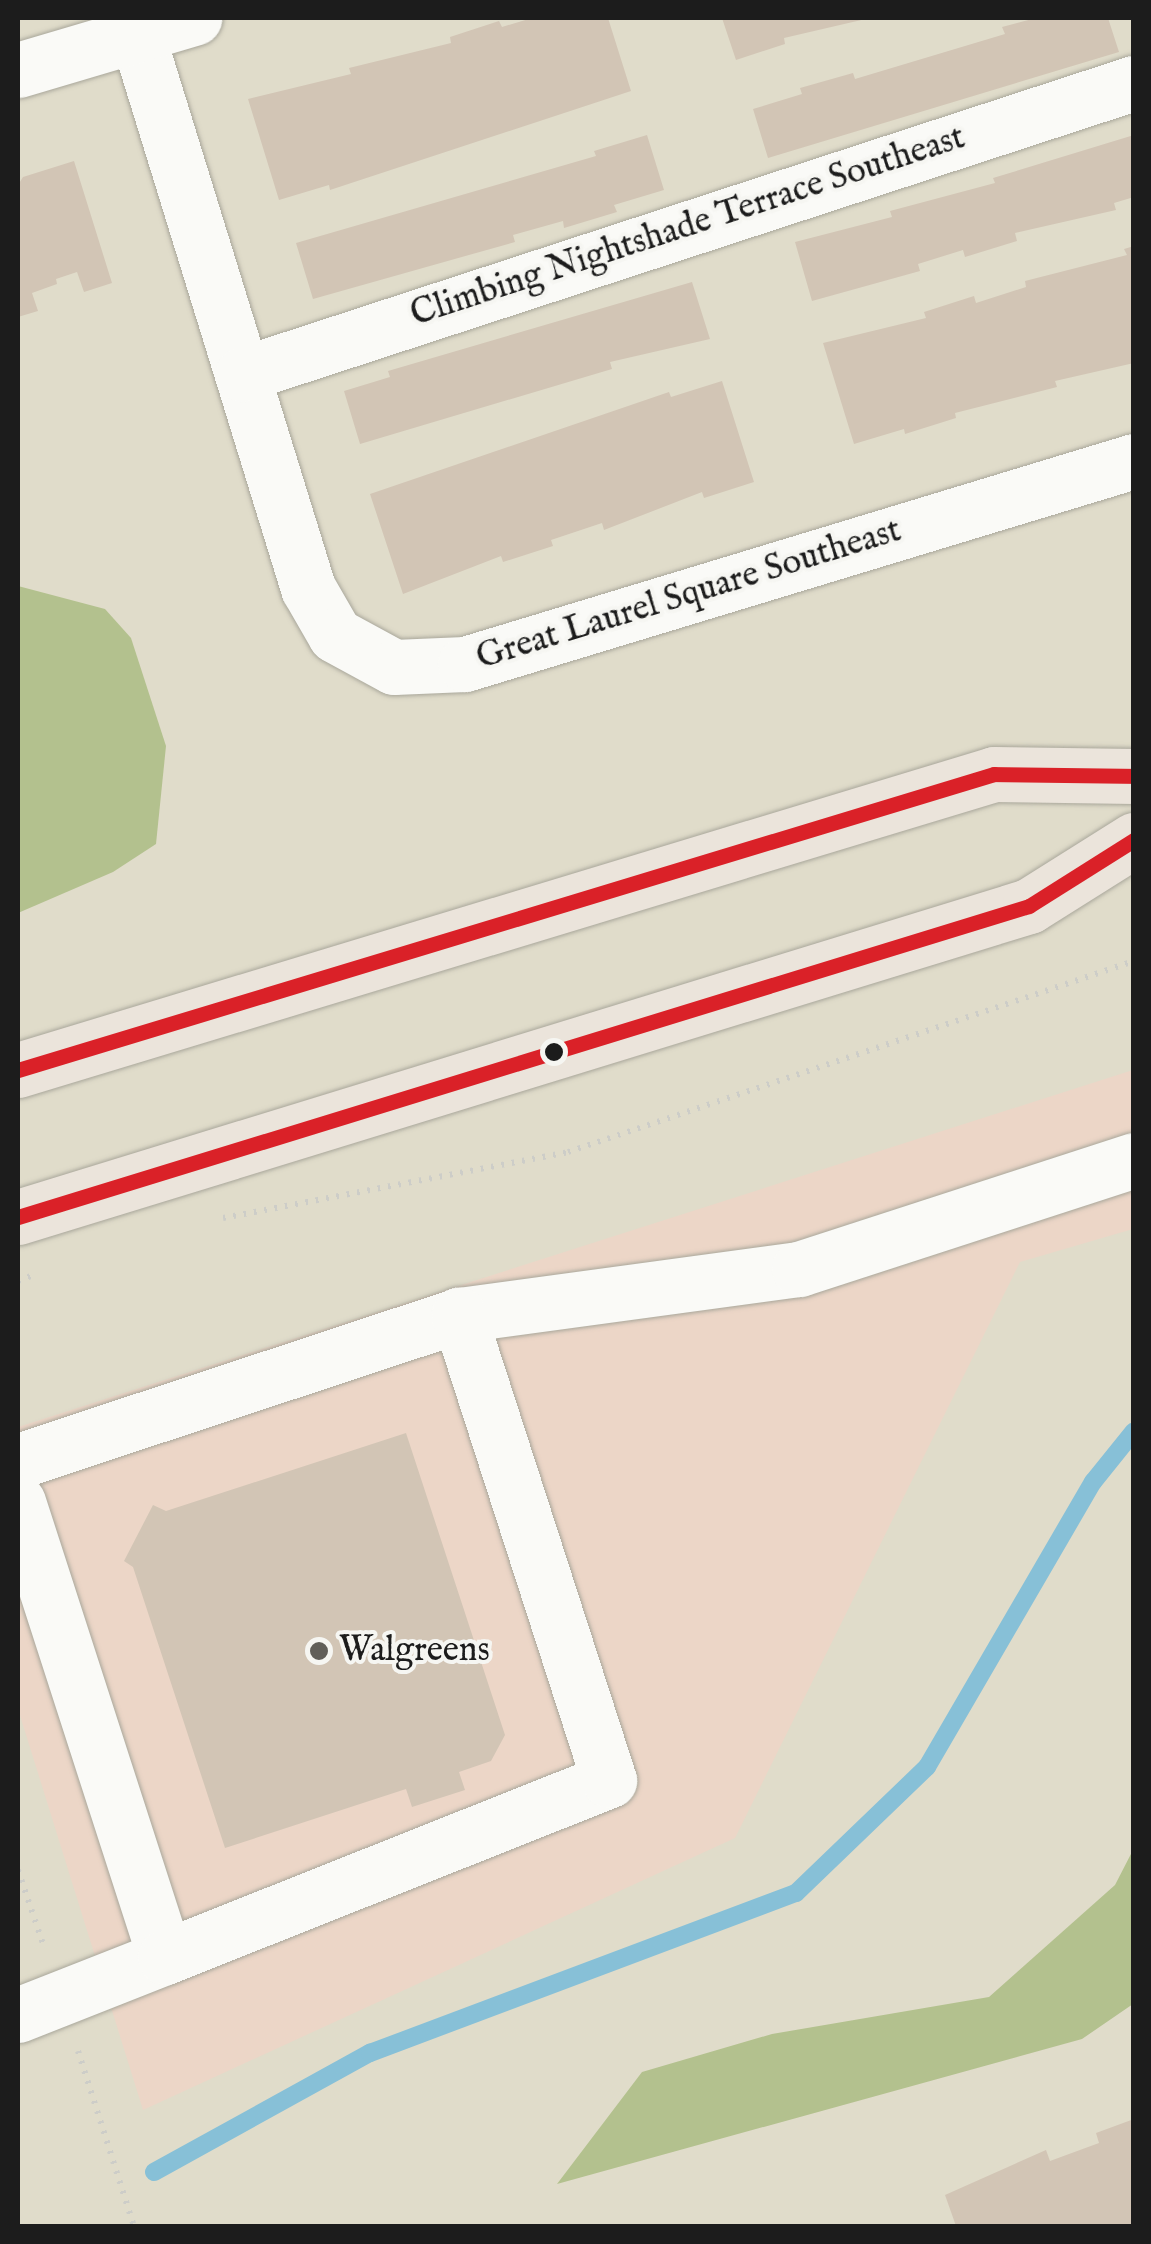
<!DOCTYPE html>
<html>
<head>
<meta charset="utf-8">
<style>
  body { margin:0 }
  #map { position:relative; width:1151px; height:2244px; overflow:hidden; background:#e0dcca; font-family:"IM FELL English",serif }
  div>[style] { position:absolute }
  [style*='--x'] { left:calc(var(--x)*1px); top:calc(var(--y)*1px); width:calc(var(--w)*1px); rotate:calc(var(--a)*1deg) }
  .built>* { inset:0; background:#ecd6c7 }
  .forest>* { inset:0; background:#b3c18e }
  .stream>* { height:18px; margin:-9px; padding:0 9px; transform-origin:9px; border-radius:9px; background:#87c0d7 }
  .building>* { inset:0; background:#d2c5b5 }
  .path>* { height:6px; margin-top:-3px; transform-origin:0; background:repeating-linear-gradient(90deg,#cdcdc8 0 2.5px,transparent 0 10.5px) }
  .roads { filter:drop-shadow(0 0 2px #a9a79b) drop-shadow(0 0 2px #a9a79b) }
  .minor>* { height:55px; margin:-27.5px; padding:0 27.5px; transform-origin:27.5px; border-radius:27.5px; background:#fafaf7 }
  .major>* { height:55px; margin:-27.5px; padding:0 27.5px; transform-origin:27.5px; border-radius:27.5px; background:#ebe4db }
  .bus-1>* { height:15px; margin:-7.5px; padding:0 7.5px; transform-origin:7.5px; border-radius:7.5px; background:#da2128 }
  .dots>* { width:28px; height:28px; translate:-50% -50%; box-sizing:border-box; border:5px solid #f6f6f2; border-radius:50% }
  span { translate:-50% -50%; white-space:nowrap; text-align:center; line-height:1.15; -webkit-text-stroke:8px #f6f6f2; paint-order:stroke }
  .street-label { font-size:35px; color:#1c1c1c }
  .poi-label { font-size:35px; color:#1c1c1c }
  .left { translate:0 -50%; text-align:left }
  .frame { position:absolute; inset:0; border:20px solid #1c1c1c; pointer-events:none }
</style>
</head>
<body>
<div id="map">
  <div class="built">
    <i style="clip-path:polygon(1133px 1070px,1133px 1229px,1020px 1262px,735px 1838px,143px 2110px,18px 1709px,18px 1427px)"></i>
  </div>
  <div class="forest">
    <i style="clip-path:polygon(18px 586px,105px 609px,131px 638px,166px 746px,156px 844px,113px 872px,18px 913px)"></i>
    <i style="clip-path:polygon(1133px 1850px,1133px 2004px,1082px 2039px,557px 2184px,642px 2072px,772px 2034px,989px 1997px,1115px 1885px)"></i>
  </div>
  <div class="stream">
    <i style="--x:154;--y:2172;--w:247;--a:-28.9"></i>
    <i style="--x:370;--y:2053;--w:455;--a:-20.6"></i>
    <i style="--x:796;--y:1893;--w:182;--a:-43.9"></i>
    <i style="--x:927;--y:1767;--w:330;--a:-59.8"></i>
    <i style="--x:1093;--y:1482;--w:65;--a:-51.2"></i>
  </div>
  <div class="building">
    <i style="clip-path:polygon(532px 18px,608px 18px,631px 91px,330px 190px,329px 185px,279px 200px,248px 99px,351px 74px,349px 68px,451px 43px,450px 37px,499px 21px,502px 27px)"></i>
    <i style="clip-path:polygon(722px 18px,870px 18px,784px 38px,785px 44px,736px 60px)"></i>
    <i style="clip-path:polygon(1036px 18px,1108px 18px,1119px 52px,768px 158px,753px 109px,802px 94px,800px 88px,853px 73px,855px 79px,1005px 34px,1002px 27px)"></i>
    <i style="clip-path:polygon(647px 135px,664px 190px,614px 205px,617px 212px,564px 228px,563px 221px,513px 235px,515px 242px,313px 299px,296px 243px,596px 156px,594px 151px)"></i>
    <i style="clip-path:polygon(1134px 135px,1134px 197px,1114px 203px,1116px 210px,1015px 233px,1017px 241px,965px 257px,963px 250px,918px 264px,920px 271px,812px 301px,795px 242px,892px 217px,890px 211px,995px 183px,993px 178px)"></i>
    <i style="clip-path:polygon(74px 161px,112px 283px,84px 292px,77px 272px,56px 279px,57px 284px,32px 293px,38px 311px,18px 317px,18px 185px,23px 177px)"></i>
    <i style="clip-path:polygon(1134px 246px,1134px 363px,1055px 381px,1057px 387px,955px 413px,956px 418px,905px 434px,904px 429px,854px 444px,823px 343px,926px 318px,924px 312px,974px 296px,976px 303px,1026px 287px,1025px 281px,1127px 255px,1124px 249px)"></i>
    <i style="clip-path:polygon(692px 282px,710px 339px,610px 362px,612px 369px,360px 444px,344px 391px,390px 377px,388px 371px)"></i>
    <i style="clip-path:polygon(722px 381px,754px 482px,704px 498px,702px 492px,604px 530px,602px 523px,551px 540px,553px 546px,503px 562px,501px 556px,403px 594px,370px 494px,669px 392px,671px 397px)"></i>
    <i style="clip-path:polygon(406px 1433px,505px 1735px,491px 1761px,459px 1772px,465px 1790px,412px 1807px,406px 1789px,225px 1848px,133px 1567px,124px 1561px,153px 1505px,166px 1511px)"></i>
    <i style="clip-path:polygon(1134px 2119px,1134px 2226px,956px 2226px,945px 2195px,1046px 2150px,1050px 2161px,1099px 2143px,1096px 2133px)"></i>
  </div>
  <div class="path">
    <i style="--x:223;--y:1218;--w:351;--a:-10.8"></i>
    <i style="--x:568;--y:1152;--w:597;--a:-18.65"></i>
    <i style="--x:18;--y:1281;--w:17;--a:-21"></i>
    <i style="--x:18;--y:1870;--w:78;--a:71.3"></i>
    <i style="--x:78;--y:2051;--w:184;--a:72.3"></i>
  </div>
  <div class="roads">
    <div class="minor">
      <i style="--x:132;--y:18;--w:597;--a:72.84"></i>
      <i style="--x:308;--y:588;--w:54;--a:60.1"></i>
      <i style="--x:335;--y:635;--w:67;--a:28.5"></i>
      <i style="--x:394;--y:667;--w:71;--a:-2.4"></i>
      <i style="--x:465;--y:664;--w:699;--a:-16.88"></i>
      <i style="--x:18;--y:70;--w:184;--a:-16.5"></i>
      <i style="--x:243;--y:374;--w:937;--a:-18.09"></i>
      <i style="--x:18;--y:1461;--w:465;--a:-18.3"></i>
      <i style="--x:459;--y:1315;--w:343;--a:-7.7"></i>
      <i style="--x:799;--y:1269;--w:352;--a:-18"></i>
      <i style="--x:18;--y:1502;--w:478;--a:72.1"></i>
      <i style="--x:165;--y:1957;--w:158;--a:158.5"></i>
      <i style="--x:165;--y:1957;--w:478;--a:-21.7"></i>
      <i style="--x:609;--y:1780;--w:489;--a:-107.9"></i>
    </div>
    <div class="major">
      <i style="--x:18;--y:1070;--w:1020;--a:-16.87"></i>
      <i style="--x:994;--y:774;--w:140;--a:0.8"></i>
      <i style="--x:18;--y:1217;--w:1058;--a:-17.1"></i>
      <i style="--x:1029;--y:906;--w:124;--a:-32.2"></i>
    </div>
  </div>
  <div class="bus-1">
    <i style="--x:18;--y:1070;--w:1020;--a:-16.87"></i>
    <i style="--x:994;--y:774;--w:140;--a:0.8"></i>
    <i style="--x:18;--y:1217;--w:1058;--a:-17.1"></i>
    <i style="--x:1029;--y:906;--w:124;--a:-32.2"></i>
  </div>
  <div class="dots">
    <i style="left:554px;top:1052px;background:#1c1c1c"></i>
    <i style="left:319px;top:1651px;background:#615f59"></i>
  </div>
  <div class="street-label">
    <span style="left:688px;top:227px;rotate:-18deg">Climbing Nightshade Terrace Southeast</span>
    <span style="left:689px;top:595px;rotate:-17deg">Great Laurel Square Southeast</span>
  </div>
  <div class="poi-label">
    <span class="left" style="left:339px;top:1651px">Walgreens</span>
  </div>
  <div class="frame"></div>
</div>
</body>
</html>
